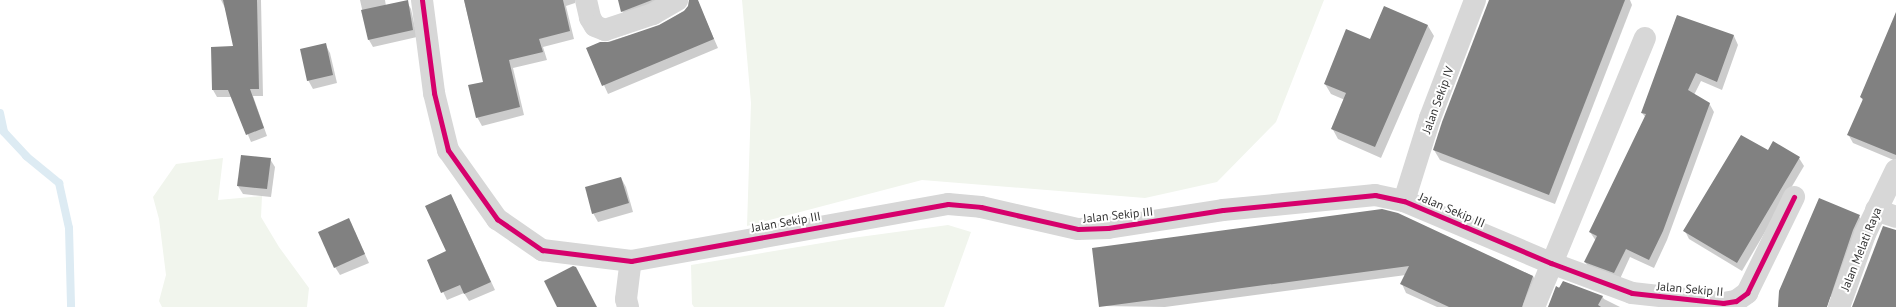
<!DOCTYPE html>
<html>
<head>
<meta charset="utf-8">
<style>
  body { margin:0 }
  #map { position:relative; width:1896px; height:307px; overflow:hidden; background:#fff; font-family:"PT Sans",sans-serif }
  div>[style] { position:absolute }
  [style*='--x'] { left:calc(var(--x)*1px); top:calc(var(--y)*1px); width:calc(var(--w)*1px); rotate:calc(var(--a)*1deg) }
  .green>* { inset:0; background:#f1f5ed }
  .shadow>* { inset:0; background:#0003 }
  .stream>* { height:8px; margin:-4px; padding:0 4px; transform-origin:4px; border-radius:4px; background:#ddebf3 }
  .building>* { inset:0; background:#818181 }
  .minor>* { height:22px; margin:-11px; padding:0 11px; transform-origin:11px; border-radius:11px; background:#d7d7d7 }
  .cycleway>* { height:5px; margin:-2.5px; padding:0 2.5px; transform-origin:2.5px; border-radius:2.5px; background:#d6006c }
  span { translate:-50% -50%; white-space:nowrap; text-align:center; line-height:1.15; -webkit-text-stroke:4px #fff; paint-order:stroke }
  .street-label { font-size:12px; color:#333 }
</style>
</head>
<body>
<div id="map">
  <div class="green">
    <i style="clip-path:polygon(742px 0,1324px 0,1276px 122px,1217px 182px,1145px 198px,922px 180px,747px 226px,751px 103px)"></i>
    <i style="clip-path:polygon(223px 158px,218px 200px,262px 196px,261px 217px,279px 247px,309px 288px,307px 307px,162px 307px,159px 301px,166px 275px,159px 219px,153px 197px,176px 164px)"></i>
    <i style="clip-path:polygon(948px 225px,971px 232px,944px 307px,694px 307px,692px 304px,691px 265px,852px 238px)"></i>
  </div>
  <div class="shadow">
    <i style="clip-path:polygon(221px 0,261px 0,263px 96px,253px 96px,267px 136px,251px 142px,232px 97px,217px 97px,213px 90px,235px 47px,225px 8px)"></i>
    <i style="clip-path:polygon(360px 0,385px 0,386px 6px,407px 2px,411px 9px,417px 37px,373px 47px,369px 40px)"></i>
    <i style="clip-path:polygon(464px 0,575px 0,575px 3px,566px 6px,574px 39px,543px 47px,547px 60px,513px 68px,524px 115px,482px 126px,477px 117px,484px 83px)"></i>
    <i style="clip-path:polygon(619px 0,661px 0,627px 19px,622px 11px)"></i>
    <i style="clip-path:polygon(1490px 0,1630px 0,1632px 5px,1555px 204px,1440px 160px,1434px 150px)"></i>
    <i style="clip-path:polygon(698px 2px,718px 48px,608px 94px,587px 48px,658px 27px)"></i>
    <i style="clip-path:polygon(1385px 7px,1428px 26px,1434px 36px,1381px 158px,1338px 139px,1332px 128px,1345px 100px,1331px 94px,1325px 84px,1370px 41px)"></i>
    <i style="clip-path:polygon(1677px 16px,1734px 36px,1738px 45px,1722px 90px,1701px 81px,1694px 95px,1709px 103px,1714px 112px,1667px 240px,1654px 268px,1630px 257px,1619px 281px,1590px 270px,1585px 262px,1596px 241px,1590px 232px,1646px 118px,1642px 113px)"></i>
    <i style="clip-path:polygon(325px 44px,330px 53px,337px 83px,313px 89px,308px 80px)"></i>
    <i style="clip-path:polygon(1896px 44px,1896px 161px,1853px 143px,1848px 134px,1863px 101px,1861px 97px)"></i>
    <i style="clip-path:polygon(1768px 152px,1799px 158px,1804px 166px,1742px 271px,1689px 239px,1685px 231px)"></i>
    <i style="clip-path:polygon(270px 159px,275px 167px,271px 197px,243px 194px,238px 186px)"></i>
    <i style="clip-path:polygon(621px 178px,626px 187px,633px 212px,598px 222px,593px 213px)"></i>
    <i style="clip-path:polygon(455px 203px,495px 290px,469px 301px,464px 293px,447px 300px,428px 261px,447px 252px)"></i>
    <i style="clip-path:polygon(1382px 210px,1533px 276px,1538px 285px,1529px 307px,1437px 307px,1406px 293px,1402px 284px,1406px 275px,1165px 307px,1100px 306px)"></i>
    <i style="clip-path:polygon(1859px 216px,1864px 225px,1836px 299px,1826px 295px,1825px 307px,1779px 307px)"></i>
    <i style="clip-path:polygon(349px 219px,369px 263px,340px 275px,335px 267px)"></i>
    <i style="clip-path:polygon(1557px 287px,1602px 296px,1604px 299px,1620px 307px,1548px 307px)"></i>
  </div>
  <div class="stream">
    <i style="--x:0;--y:113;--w:19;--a:78"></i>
    <i style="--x:4;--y:132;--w:33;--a:47"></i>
    <i style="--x:26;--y:156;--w:43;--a:39.3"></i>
    <i style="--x:59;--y:183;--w:46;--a:77.5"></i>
    <i style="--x:69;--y:228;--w:79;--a:88.5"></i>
  </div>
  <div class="building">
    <i style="clip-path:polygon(223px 0,257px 0,259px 89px,250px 89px,264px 128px,246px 135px,228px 90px,212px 90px,211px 47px,233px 46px)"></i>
    <i style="clip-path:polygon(408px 0,413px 30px,368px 40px,361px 10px)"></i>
    <i style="clip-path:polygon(464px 0,563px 0,570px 31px,539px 39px,543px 52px,509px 60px,520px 107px,476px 118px,468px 85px,483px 82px)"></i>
    <i style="clip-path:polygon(618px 0,652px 0,621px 12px)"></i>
    <i style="clip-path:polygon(689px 0,698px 0,714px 39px,602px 86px,586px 48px,600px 42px,609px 42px,659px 25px,684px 11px,688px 6px)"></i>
    <i style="clip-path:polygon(1489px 0,1625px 0,1549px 195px,1433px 150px,1442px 122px)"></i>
    <i style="clip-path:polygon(1384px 6px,1428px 25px,1375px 147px,1331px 129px,1346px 93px,1324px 84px,1346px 29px,1370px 39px)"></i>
    <i style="clip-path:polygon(1896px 12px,1896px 155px,1847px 135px,1863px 99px,1860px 97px)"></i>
    <i style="clip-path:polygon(1677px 15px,1734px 35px,1717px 82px,1696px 73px,1688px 90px,1710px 103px,1663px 231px,1649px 260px,1626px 249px,1614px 273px,1584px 262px,1597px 236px,1589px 232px,1646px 114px,1641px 113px)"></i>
    <i style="clip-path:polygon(326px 43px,333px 75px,307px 81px,300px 49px)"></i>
    <i style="clip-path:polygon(1741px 135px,1768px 150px,1773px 141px,1800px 157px,1737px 263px,1683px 231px)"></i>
    <i style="clip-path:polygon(241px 155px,271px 158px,267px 189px,237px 186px)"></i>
    <i style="clip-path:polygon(621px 177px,629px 203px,592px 214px,585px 187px)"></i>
    <i style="clip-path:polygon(451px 194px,491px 282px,464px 294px,460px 285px,441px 293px,427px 260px,446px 251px,425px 206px)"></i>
    <i style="clip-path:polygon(1819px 198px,1860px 215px,1853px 230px,1827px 307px,1778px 307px,1779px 291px)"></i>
    <i style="clip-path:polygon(1382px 209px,1398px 213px,1533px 276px,1522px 307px,1449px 307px,1400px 284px,1409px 266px,1099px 307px,1092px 248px)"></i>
    <i style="clip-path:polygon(349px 218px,365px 254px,334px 268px,318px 232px)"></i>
    <i style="clip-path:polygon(1883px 226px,1896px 230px,1896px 307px,1852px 307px)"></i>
    <i style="clip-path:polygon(573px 266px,576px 267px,597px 307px,557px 307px,544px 281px)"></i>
    <i style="clip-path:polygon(1563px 281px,1603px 296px,1598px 305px,1601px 307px,1548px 307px,1556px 286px,1559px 288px)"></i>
  </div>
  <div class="minor">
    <i style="--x:422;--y:0;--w:94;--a:82.6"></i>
    <i style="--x:434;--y:93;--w:59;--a:76.2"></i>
    <i style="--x:448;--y:150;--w:85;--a:54.6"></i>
    <i style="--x:497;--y:219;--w:55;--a:34.6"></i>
    <i style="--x:542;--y:250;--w:90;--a:7"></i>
    <i style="--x:631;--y:261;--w:322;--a:-10.2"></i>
    <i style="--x:948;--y:204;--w:33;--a:5"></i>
    <i style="--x:981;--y:207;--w:99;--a:12.8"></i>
    <i style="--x:1078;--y:229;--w:30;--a:-2"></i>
    <i style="--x:1108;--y:228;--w:116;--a:-8.9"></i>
    <i style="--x:1223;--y:210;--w:153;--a:-5.6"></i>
    <i style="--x:1375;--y:195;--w:30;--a:12"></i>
    <i style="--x:1404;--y:201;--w:160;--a:22.9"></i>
    <i style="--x:1551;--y:263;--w:86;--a:20.3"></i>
    <i style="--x:1632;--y:293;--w:92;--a:6.3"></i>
    <i style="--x:1723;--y:303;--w:13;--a:-9"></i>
    <i style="--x:1736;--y:301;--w:14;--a:-36"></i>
    <i style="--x:1747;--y:293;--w:107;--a:-63.9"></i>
    <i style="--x:586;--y:0;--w:18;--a:77"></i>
    <i style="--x:590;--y:18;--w:9;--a:58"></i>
    <i style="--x:595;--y:26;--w:11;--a:22"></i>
    <i style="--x:605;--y:30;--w:51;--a:-18.4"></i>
    <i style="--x:653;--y:14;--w:28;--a:-30"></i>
    <i style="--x:1404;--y:201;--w:87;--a:-72.6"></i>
    <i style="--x:1430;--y:118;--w:126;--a:-69.1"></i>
    <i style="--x:1876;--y:210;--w:21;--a:19"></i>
    <i style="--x:628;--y:307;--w:8;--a:-104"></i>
    <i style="--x:626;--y:299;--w:38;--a:-83"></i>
    <i style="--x:1534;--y:307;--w:291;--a:-67.6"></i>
    <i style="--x:1839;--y:307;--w:77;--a:-70.4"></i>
    <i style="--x:1865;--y:234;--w:71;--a:-64.2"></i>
  </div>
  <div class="cycleway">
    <i style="--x:422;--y:0;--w:94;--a:82.6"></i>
    <i style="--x:434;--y:93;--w:59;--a:76.2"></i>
    <i style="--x:448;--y:150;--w:85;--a:54.6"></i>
    <i style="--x:497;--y:219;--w:55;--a:34.6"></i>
    <i style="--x:542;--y:250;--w:90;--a:7"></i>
    <i style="--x:631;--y:261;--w:322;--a:-10.2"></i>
    <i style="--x:948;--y:204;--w:33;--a:5"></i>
    <i style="--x:981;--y:207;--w:99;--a:12.8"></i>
    <i style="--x:1078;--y:229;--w:30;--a:-2"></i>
    <i style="--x:1108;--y:228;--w:116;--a:-8.9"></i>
    <i style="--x:1223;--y:210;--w:153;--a:-5.6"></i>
    <i style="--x:1375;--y:195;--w:30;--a:12"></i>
    <i style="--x:1404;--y:201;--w:160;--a:22.9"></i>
    <i style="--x:1551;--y:263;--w:86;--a:20.3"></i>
    <i style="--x:1632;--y:293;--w:92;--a:6.3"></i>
    <i style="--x:1723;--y:303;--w:13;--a:-9"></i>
    <i style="--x:1736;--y:301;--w:14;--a:-36"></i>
    <i style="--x:1747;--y:293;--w:107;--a:-63.9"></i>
  </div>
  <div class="street-label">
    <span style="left:1438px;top:100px;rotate:-70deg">Jalan Sekip IV</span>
    <span style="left:1452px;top:210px;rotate:23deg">Jalan Sekip III</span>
    <span style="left:1118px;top:215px;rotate:-6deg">Jalan Sekip III</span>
    <span style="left:786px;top:222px;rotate:-10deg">Jalan Sekip III</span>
    <span style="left:1861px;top:249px;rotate:-68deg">Jalan Melati Raya</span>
    <span style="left:1690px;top:289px;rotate:5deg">Jalan Sekip II</span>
  </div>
</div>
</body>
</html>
